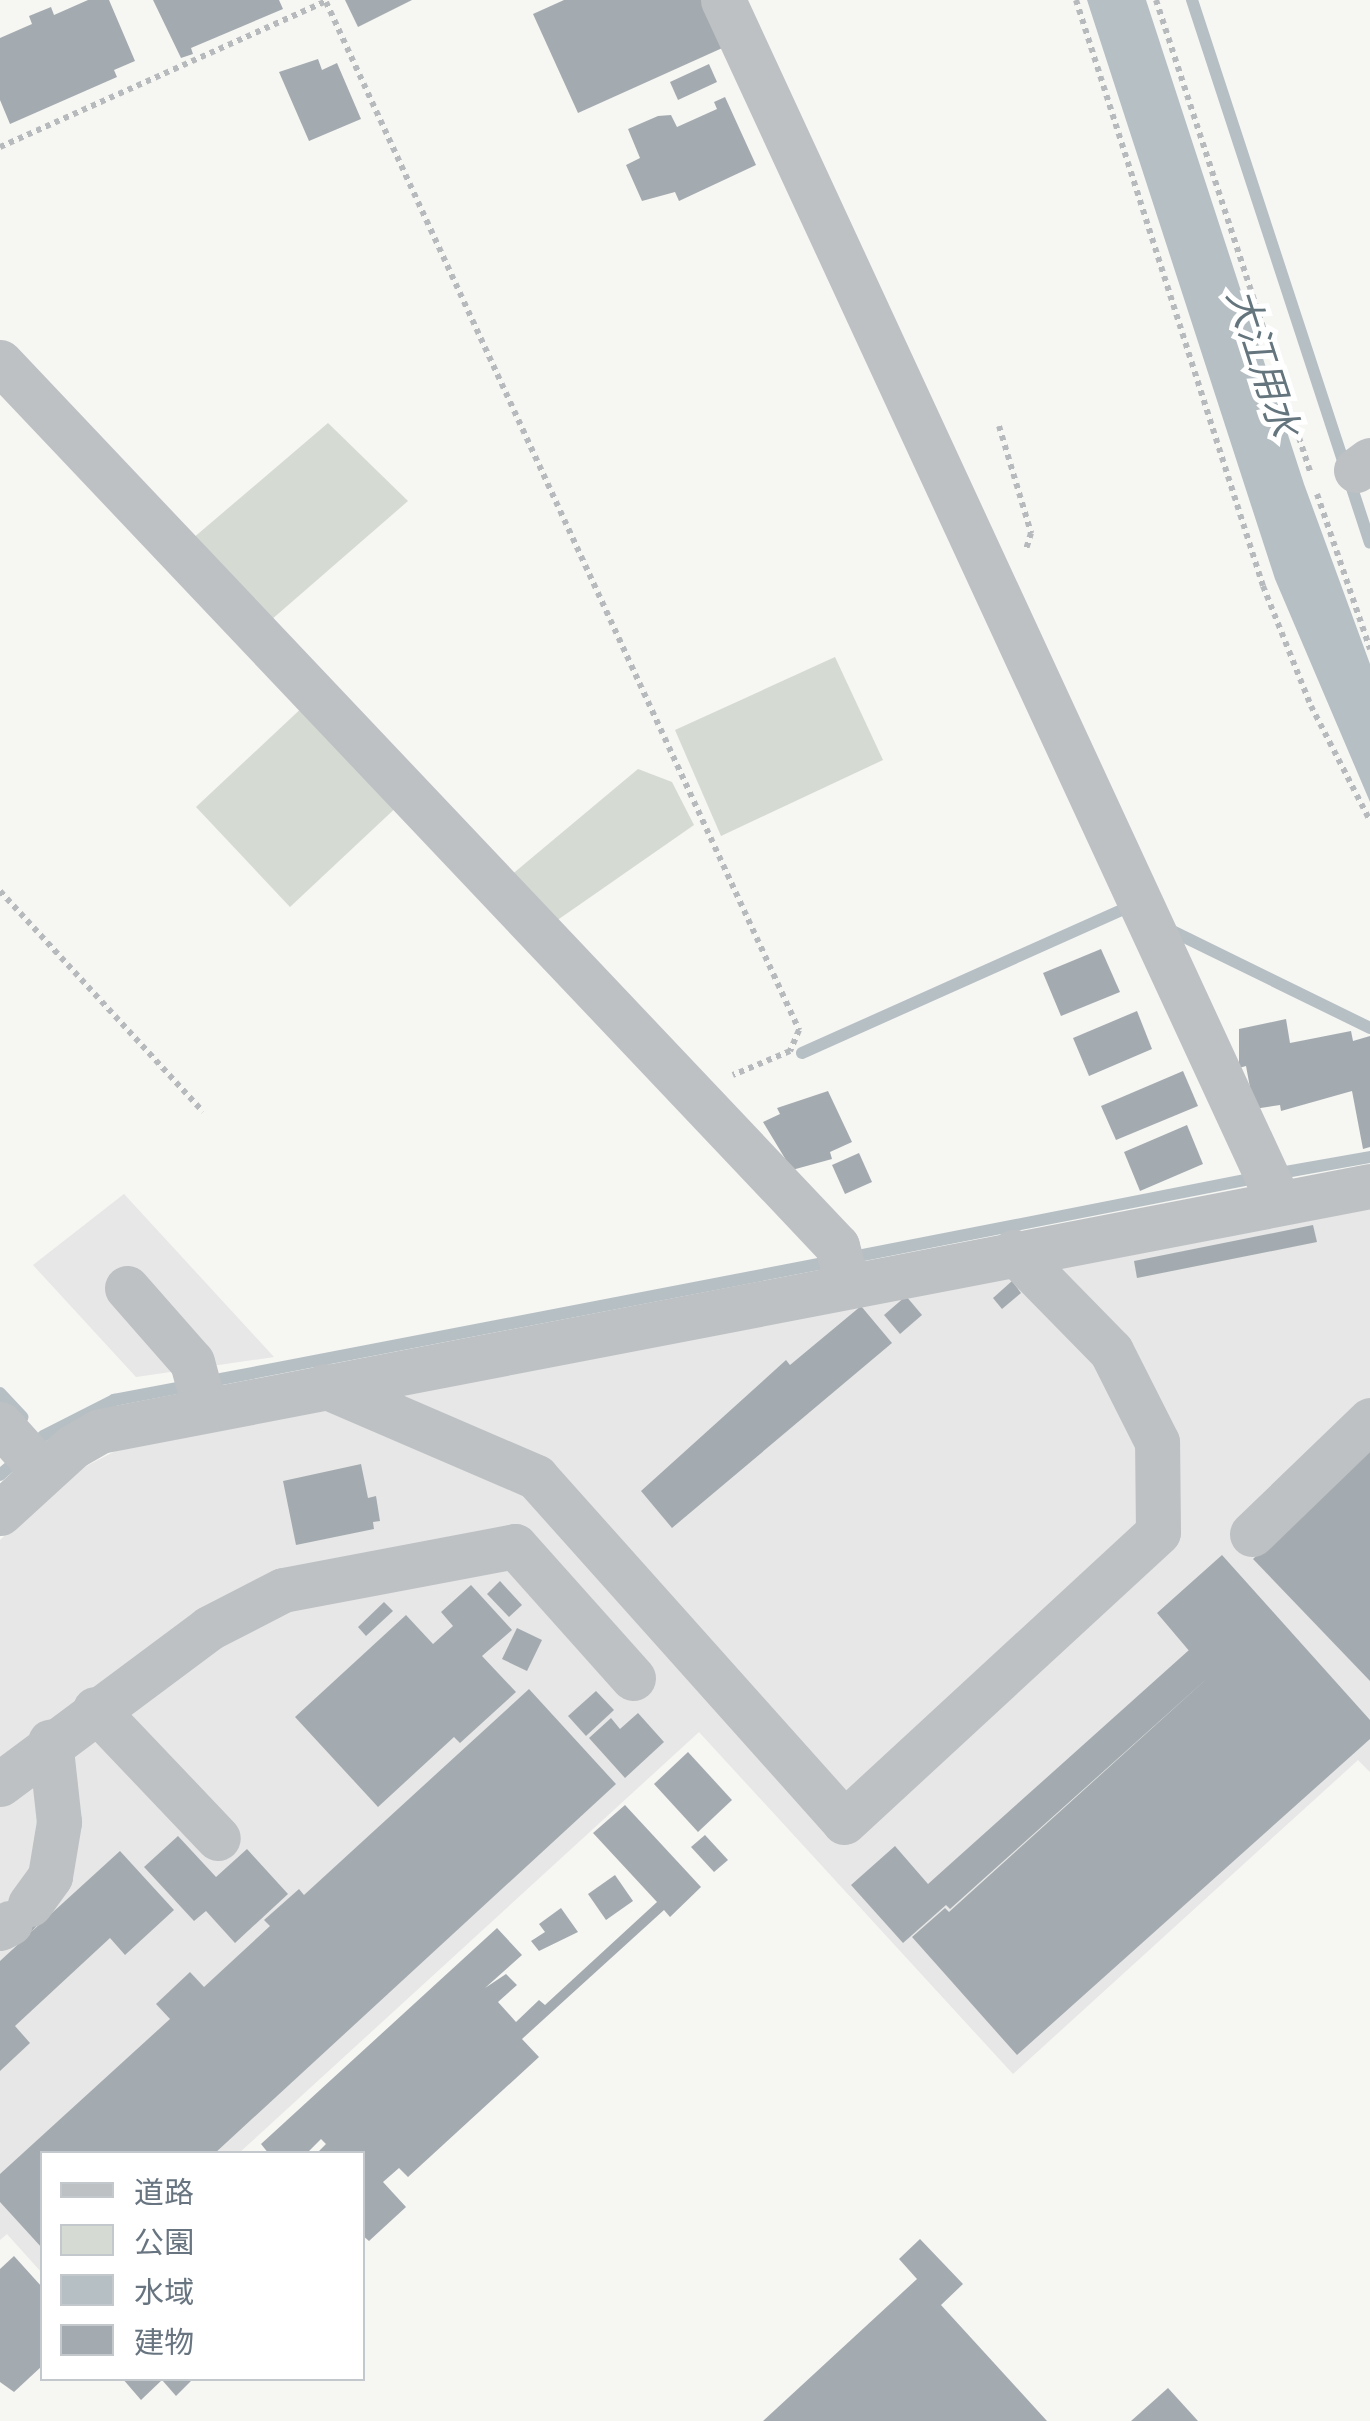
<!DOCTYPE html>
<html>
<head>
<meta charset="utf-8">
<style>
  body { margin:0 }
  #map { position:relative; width:1370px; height:2421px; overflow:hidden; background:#f6f6f3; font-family:"Noto Sans","Noto Sans JP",sans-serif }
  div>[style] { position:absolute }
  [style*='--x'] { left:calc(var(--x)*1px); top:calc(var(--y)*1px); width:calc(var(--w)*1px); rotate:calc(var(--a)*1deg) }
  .built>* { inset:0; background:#e6e7e6 }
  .green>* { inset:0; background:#d5dad3 }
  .water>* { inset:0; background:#b6bfc4 }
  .stream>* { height:12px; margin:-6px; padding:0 6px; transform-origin:6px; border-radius:6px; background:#b6bfc4 }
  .building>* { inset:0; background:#a4abb0 }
  .path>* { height:6px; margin-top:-3px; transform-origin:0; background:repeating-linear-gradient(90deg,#b7babc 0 5px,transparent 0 10px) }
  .minor>* { height:45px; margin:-22.5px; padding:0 22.5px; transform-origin:22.5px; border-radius:22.5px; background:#bdc1c4 }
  span { translate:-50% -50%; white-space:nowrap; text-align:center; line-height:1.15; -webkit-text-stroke:10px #fff; paint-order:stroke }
  .water-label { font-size:38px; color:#64757d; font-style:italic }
  .legend { position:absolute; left:40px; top:2151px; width:325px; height:230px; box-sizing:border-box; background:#fff; border:2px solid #c3c8cd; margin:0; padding:12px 18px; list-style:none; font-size:30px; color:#687581 }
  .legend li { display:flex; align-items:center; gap:20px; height:50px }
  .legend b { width:50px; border:2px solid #c3c8cd }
</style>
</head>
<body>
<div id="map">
  <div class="built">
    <i style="clip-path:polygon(124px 1194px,274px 1357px,136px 1377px,33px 1265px)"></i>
    <i style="clip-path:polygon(1370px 1209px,1370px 1772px,1358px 1760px,1013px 2074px,699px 1732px,239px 2153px,42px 2154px,42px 2273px,7px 2234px,0 2240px,0 1540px,71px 1474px,131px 1443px)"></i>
  </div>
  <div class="green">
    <i style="clip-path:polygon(328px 423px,408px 501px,263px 627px,185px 545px)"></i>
    <i style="clip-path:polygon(835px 657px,883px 760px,721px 836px,675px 730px)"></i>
    <i style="clip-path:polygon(307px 703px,402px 802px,290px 907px,196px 807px)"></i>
    <i style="clip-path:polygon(638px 769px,672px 782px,694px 825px,546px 928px,503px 882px)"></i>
  </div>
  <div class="water">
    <i style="clip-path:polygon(1087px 0,1146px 0,1304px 484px,1370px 664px,1370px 802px,1275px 579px)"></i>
  </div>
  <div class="stream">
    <i style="--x:1192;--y:0;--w:571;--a:71.85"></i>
    <i style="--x:1166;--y:928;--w:227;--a:26.1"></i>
    <i style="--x:802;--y:1053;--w:353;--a:-24.1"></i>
    <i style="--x:1280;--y:1173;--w:91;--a:-10.1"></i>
    <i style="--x:858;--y:1256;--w:404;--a:-11.1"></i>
    <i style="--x:221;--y:1379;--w:614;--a:-10.89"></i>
    <i style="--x:0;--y:1393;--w:33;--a:47"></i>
    <i style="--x:43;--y:1436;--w:80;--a:-26.9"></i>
    <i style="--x:114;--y:1400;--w:69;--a:-10.8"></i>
    <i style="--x:0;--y:1475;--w:11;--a:-41"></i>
  </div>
  <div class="building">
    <i style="clip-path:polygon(88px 0,109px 0,135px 61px,114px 70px,117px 77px,10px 124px,0 100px,0 38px,32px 24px,29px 16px,51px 7px,54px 15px)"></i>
    <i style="clip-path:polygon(153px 0,279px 0,283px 9px,191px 48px,193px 54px,181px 58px)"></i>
    <i style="clip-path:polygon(345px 0,412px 0,358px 27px)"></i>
    <i style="clip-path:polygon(564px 0,708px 0,729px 45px,578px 113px,533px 14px)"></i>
    <i style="clip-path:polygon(318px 59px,322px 70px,337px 63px,361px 119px,309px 141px,279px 72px)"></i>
    <i style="clip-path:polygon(709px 64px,717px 82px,678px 100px,670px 82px)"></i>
    <i style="clip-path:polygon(725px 97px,756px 165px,679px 201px,675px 192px,642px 201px,626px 165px,640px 158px,628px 129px,658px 116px,671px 115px,677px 127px,717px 109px,714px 102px)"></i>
    <i style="clip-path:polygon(1101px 949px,1120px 992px,1061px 1016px,1043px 973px)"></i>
    <i style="clip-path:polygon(1137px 1011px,1152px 1049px,1089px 1076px,1073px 1038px)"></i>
    <i style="clip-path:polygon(1286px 1019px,1290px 1043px,1351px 1031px,1353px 1041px,1370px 1036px,1370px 1147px,1363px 1149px,1352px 1091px,1281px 1111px,1280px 1105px,1254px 1109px,1246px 1066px,1239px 1068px,1239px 1029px)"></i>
    <i style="clip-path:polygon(1183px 1071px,1198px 1106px,1116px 1140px,1101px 1106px)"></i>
    <i style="clip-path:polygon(828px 1091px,852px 1142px,830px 1152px,832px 1159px,792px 1170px,763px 1122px,780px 1114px,777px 1108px)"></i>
    <i style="clip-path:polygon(1187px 1125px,1203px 1164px,1140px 1191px,1124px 1152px)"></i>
    <i style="clip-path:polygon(859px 1153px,872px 1182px,845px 1194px,832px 1165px)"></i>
    <i style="clip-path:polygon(1313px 1225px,1317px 1242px,1137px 1278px,1134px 1261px)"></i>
    <i style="clip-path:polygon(1012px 1281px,1021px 1293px,1002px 1309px,993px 1298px)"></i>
    <i style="clip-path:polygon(906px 1296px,922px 1315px,900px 1334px,884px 1315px)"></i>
    <i style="clip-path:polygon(861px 1306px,892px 1343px,672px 1528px,641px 1491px,786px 1360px,790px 1365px)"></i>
    <i style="clip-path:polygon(1370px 1448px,1370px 1681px,1253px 1559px)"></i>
    <i style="clip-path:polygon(361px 1464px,368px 1498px,376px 1496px,380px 1521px,373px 1522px,374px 1529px,296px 1545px,283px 1481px)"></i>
    <i style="clip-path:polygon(1222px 1555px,1370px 1720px,1370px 1739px,1017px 2055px,912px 1937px,945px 1908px,949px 1912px,1212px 1674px,950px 1909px,946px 1905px,903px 1943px,851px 1885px,895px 1846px,928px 1884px,1189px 1650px,1196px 1659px,1157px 1613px)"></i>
    <i style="clip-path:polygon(500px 1581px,522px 1605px,509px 1617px,487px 1594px)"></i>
    <i style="clip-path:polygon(471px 1585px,512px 1630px,482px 1656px,516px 1692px,460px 1743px,454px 1737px,378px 1807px,295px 1717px,406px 1615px,433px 1644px,453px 1626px,441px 1612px)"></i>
    <i style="clip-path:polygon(384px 1602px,393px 1611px,366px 1636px,358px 1627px)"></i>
    <i style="clip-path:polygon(517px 1628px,542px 1640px,527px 1671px,502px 1659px)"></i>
    <i style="clip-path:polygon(529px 1689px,616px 1784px,214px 2154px,42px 2154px,42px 2248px,0 2202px,0 2174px,170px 2019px,156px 2004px,190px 1972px,204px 1987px,270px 1926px,264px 1920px,299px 1889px,304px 1895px)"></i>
    <i style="clip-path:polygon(596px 1691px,614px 1710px,586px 1736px,568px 1716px)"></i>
    <i style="clip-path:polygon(638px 1713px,664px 1742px,625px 1778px,589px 1738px,611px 1718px,620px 1729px)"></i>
    <i style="clip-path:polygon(688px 1752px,732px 1800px,698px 1832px,654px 1784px)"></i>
    <i style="clip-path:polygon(625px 1805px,701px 1887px,670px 1917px,664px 1910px,522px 2039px,539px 2057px,408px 2177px,399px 2168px,383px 2182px,406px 2207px,369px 2241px,362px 2235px,362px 2154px,316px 2154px,326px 2144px,321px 2139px,306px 2154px,269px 2154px,261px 2144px,497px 1928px,522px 1955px,485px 1988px,506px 1974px,517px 1985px,498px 2002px,516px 2022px,539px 2000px,545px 2005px,657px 1902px,593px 1833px)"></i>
    <i style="clip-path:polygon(705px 1835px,728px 1860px,714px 1872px,691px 1847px)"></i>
    <i style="clip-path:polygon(178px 1836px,216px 1877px,247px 1849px,288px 1894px,235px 1943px,206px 1911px,194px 1921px,144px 1867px)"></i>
    <i style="clip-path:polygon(120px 1851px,174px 1910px,125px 1955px,110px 1938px,15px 2026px,30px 2043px,0 2071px,0 1961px,25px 1938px,10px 1923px,44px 1918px,30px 1933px)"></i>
    <i style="clip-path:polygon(615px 1875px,633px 1901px,606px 1920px,588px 1894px)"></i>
    <i style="clip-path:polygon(561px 1908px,578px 1932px,539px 1951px,531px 1941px,545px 1932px,539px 1924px)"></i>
    <i style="clip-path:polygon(920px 2239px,963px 2284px,941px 2305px,1047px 2421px,763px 2421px,917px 2279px,899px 2259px)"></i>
    <i style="clip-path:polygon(14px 2256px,42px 2287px,42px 2366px,14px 2392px,0 2382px,0 2269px)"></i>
    <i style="clip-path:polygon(122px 2378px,194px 2378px,176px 2396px,162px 2380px,141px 2400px)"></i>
    <i style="clip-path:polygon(1168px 2388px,1198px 2421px,1131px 2421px)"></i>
  </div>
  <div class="path">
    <i style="--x:1076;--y:0;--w:615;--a:72.3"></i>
    <i style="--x:1263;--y:586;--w:129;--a:68.2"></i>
    <i style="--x:1311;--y:706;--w:129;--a:62.8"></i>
    <i style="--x:1156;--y:0;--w:496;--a:71.9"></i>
    <i style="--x:326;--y:2;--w:1132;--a:65.29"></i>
    <i style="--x:799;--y:1030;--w:23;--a:113"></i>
    <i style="--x:790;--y:1051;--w:62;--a:157.2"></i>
    <i style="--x:0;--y:147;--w:357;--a:-24.1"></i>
    <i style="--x:999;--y:426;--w:112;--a:73.3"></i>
    <i style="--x:1031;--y:533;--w:17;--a:107"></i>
    <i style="--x:1317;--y:494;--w:164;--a:71.1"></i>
    <i style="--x:0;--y:891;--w:300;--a:47.4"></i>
  </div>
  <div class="minor">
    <i style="--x:723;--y:0;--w:1325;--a:65.19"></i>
    <i style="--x:0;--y:362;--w:1217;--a:46.56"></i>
    <i style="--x:837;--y:1246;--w:38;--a:75"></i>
    <i style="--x:1356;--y:470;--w:17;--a:-36"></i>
    <i style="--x:127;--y:1288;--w:98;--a:48.7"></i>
    <i style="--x:192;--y:1362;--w:50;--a:74.8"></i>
    <i style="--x:325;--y:1386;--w:230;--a:23.3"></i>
    <i style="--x:536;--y:1477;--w:462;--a:48.2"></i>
    <i style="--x:844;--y:1822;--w:427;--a:-42.7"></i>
    <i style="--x:1158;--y:1532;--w:90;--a:-90.6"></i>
    <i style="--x:1157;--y:1442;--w:102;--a:-116.8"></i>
    <i style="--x:1111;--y:1351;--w:139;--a:-134.4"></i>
    <i style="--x:0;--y:1424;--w:64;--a:48.1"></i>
    <i style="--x:0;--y:1513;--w:98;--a:-42.5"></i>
    <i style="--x:72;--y:1447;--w:32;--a:-30"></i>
    <i style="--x:100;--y:1431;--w:1293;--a:-10.92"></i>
    <i style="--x:1252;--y:1534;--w:164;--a:-44"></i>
    <i style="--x:95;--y:1709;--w:178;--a:46.4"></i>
    <i style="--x:0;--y:1784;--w:261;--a:-36.7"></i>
    <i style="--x:209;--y:1628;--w:83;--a:-27.2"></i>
    <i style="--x:283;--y:1590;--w:236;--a:-10.7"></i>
    <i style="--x:515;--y:1546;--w:177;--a:48.2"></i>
    <i style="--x:30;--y:1904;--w:34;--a:-54"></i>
    <i style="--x:50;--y:1876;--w:55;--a:-80.5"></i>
    <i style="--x:59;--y:1822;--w:81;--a:-96.3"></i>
    <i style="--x:0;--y:1928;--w:11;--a:-27"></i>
  </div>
  <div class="water-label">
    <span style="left:1264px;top:362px;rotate:72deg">大江用水</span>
  </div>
  <ul class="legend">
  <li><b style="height:12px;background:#bdc1c4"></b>道路</li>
  <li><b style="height:28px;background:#d5dad3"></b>公園</li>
  <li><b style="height:28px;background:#b6bfc4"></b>水域</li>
  <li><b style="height:28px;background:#a4abb0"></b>建物</li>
  </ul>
</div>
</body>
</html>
